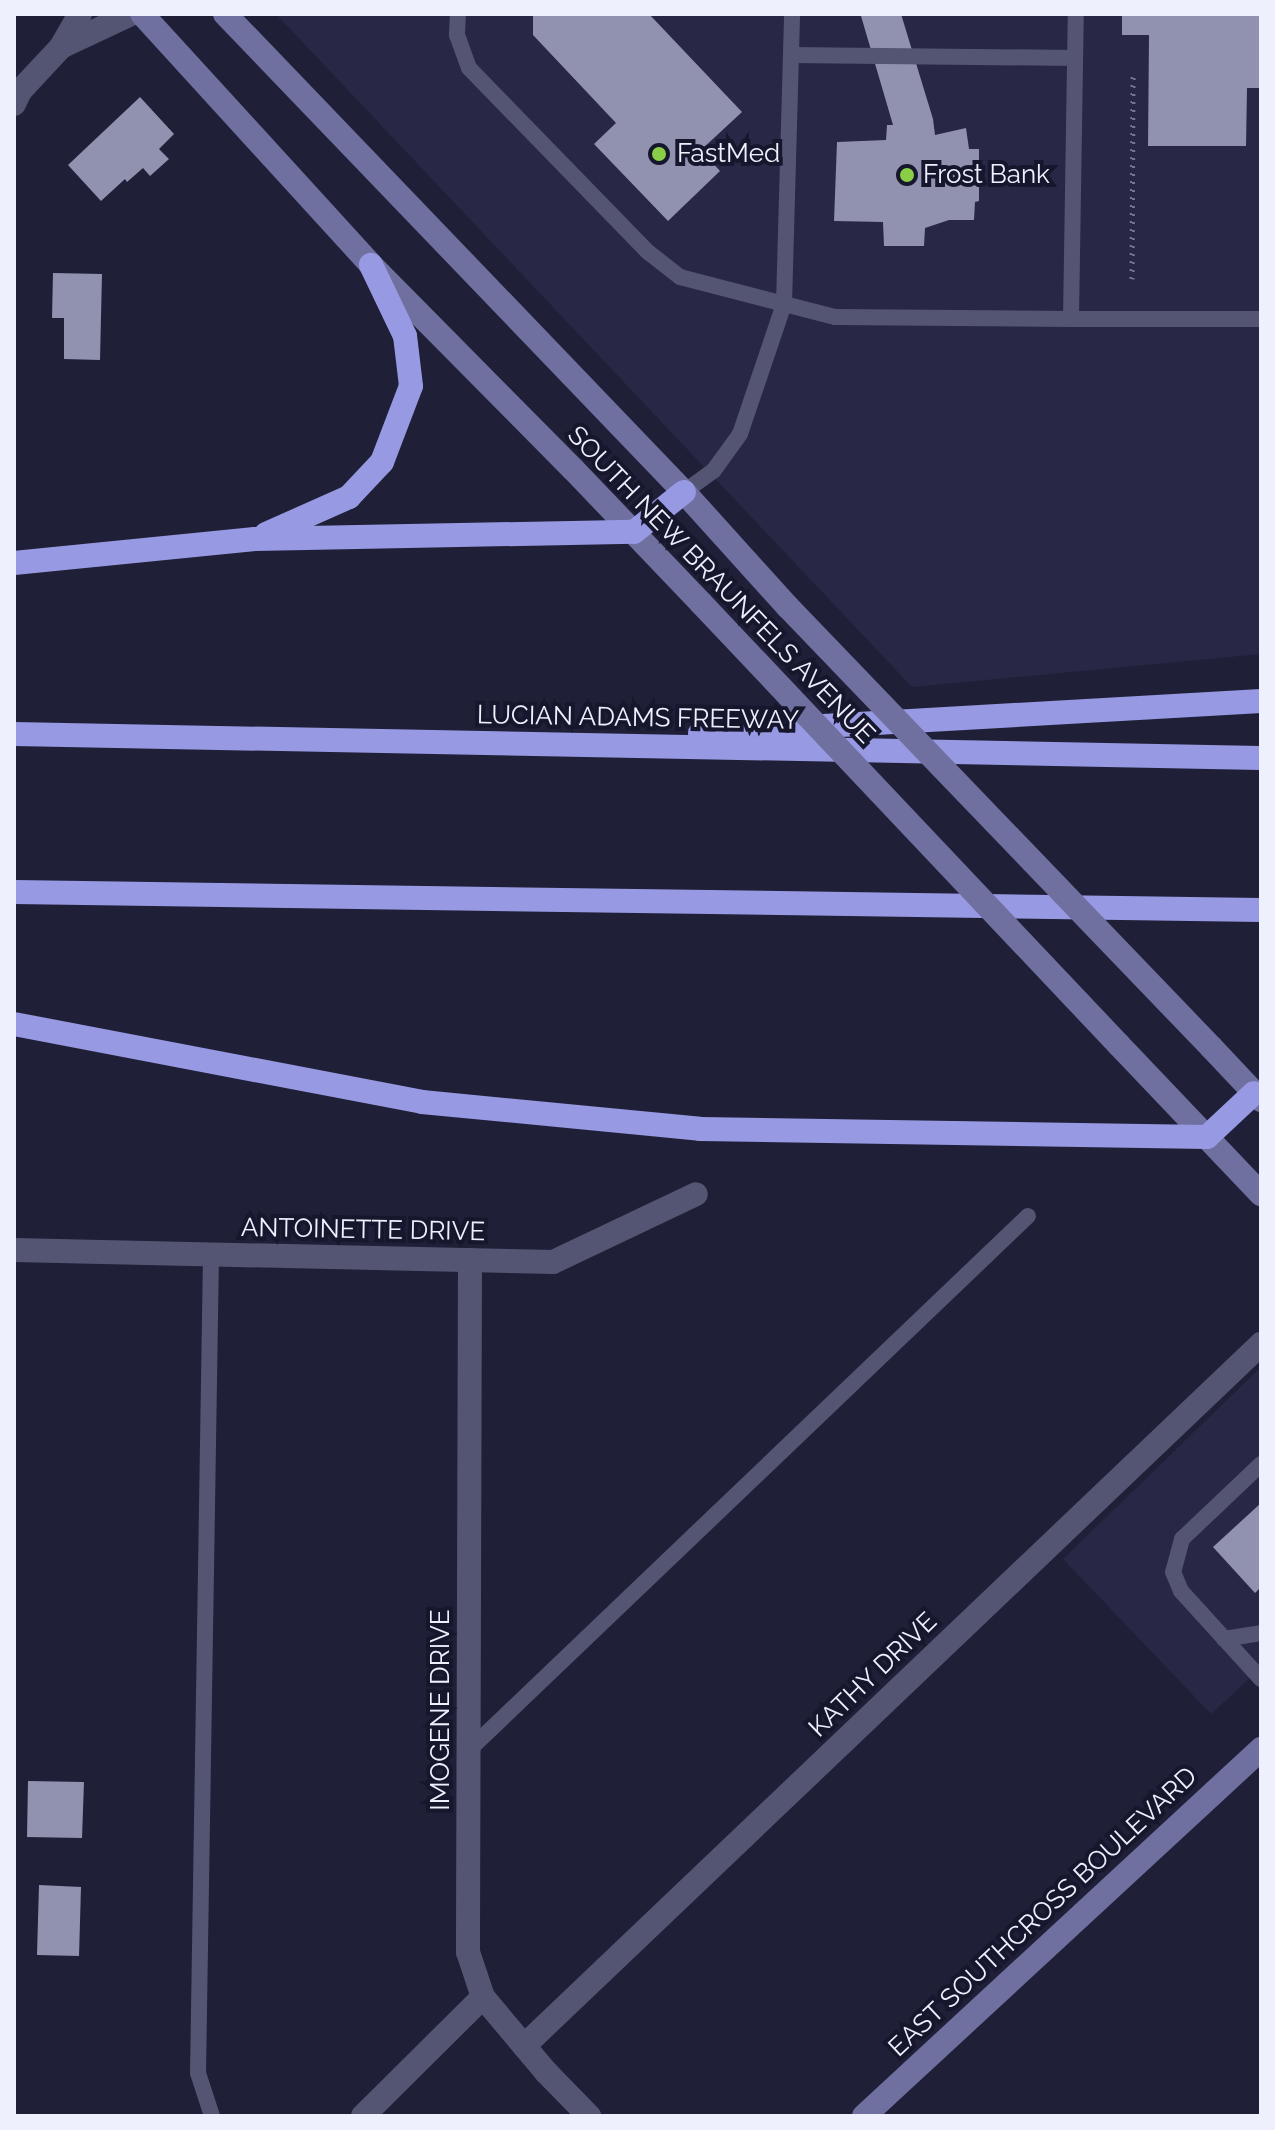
<!DOCTYPE html>
<html>
<head>
<meta charset="utf-8">
<style>
  body { margin:0 }
  #map { position:relative; width:1275px; height:2130px; overflow:hidden; background:#1f1f37; font-family:Raleway,sans-serif }
  div>[style] { position:absolute }
  [style*='--x'] { left:calc(var(--x)*1px); top:calc(var(--y)*1px); width:calc(var(--w)*1px); rotate:calc(var(--a)*1deg) }
  .built>* { inset:0; background:#282846 }
  .building>* { inset:0; background:#9092b0 }
  .path>* { height:5px; margin-top:-2.5px; transform-origin:0; background:repeating-linear-gradient(90deg,#76768a 0 2px,transparent 0 8px) }
  .service>* { height:16px; margin:-8px; padding:0 8px; transform-origin:8px; border-radius:8px; background:#535572 }
  .minor>* { height:24px; margin:-12px; padding:0 12px; transform-origin:12px; border-radius:12px; background:#535572 }
  .secondary>* { height:24px; margin:-12px; padding:0 12px; transform-origin:12px; border-radius:12px; background:#6f70a0 }
  .motorway>* { height:24px; margin:-12px; padding:0 12px; transform-origin:12px; border-radius:12px; background:#9799e3 }
  .secondary-bridge>* { height:24px; margin:-12px; padding:0 12px; transform-origin:12px; border-radius:12px; background:#6f70a0 }
  .dots>* { width:22px; height:22px; translate:-50% -50%; box-sizing:border-box; border:4px solid #16162d; border-radius:50% }
  span { translate:-50% -50%; white-space:nowrap; text-align:center; line-height:1.15; -webkit-text-stroke:8px #16162d; paint-order:stroke }
  .poi-label { font-size:26px; color:#eff0fe }
  .left { translate:0 -50%; text-align:left }
  .street-label { font-size:26px; color:#eff0fe }
  .frame { position:absolute; inset:0; border:16px solid #eff0fe; pointer-events:none }
</style>
</head>
<body>
<div id="map">
  <div class="built">
    <i style="clip-path:polygon(276px 14px,1261px 14px,1261px 654px,912px 687px)"></i>
    <i style="clip-path:polygon(1261px 1367px,1261px 1668px,1211px 1714px,1063px 1559px)"></i>
  </div>
  <div class="building">
    <i style="clip-path:polygon(533px 14px,649px 14px,742px 112px,701px 150px,720px 171px,668px 221px,594px 144px,616px 123px,533px 35px)"></i>
    <i style="clip-path:polygon(868px 14px,901px 14px,933px 119px,935px 135px,966px 128px,969px 149px,979px 149px,979px 201px,975px 202px,974px 220px,949px 220px,925px 228px,924px 246px,884px 246px,883px 222px,834px 221px,837px 142px,886px 140px,887px 125px,893px 125px,861px 16px)"></i>
    <i style="clip-path:polygon(1122px 14px,1261px 14px,1261px 88px,1247px 88px,1246px 146px,1148px 146px,1149px 35px,1122px 35px)"></i>
    <i style="clip-path:polygon(140px 97px,174px 134px,159px 149px,169px 159px,150px 176px,143px 168px,127px 182px,125px 179px,101px 201px,68px 165px)"></i>
    <i style="clip-path:polygon(53px 273px,102px 274px,100px 360px,64px 359px,64px 318px,52px 318px)"></i>
    <i style="clip-path:polygon(1261px 1503px,1261px 1587px,1255px 1593px,1213px 1547px)"></i>
    <i style="clip-path:polygon(28px 1781px,84px 1782px,82px 1838px,27px 1837px)"></i>
    <i style="clip-path:polygon(39px 1885px,81px 1887px,79px 1956px,37px 1955px)"></i>
  </div>
  <div class="path">
    <i style="--x:1132;--y:279;--w:204;--a:-89.7"></i>
  </div>
  <div class="service">
    <i style="--x:458;--y:14;--w:21;--a:93"></i>
    <i style="--x:457;--y:35;--w:35;--a:70"></i>
    <i style="--x:469;--y:68;--w:257;--a:45.8"></i>
    <i style="--x:648;--y:252;--w:41;--a:38"></i>
    <i style="--x:680;--y:277;--w:160;--a:14.5"></i>
    <i style="--x:835;--y:317;--w:236;--a:0.5"></i>
    <i style="--x:1071;--y:319;--w:305;--a:-89.1"></i>
    <i style="--x:791;--y:55;--w:284;--a:0.6"></i>
    <i style="--x:1071;--y:319;--w:190;--a:0"></i>
    <i style="--x:684;--y:492;--w:37;--a:-36"></i>
    <i style="--x:714;--y:470;--w:44;--a:-54.2"></i>
    <i style="--x:740;--y:434;--w:137;--a:-71.3"></i>
    <i style="--x:784;--y:304;--w:290;--a:-88.4"></i>
    <i style="--x:211;--y:1255;--w:818;--a:90.91"></i>
    <i style="--x:198;--y:2073;--w:45;--a:72"></i>
    <i style="--x:1261;--y:1464;--w:109;--a:136.5"></i>
    <i style="--x:1182;--y:1539;--w:34;--a:105"></i>
    <i style="--x:1173;--y:1572;--w:21;--a:67"></i>
    <i style="--x:1181;--y:1591;--w:119;--a:47.7"></i>
    <i style="--x:1224;--y:1639;--w:37;--a:-9"></i>
    <i style="--x:469;--y:1750;--w:773;--a:-43.69"></i>
  </div>
  <div class="minor">
    <i style="--x:61;--y:47;--w:77;--a:-25.2"></i>
    <i style="--x:14;--y:104;--w:14;--a:-65"></i>
    <i style="--x:20;--y:91;--w:60;--a:-47"></i>
    <i style="--x:61;--y:47;--w:38;--a:-60"></i>
    <i style="--x:14;--y:1250;--w:539;--a:1.28"></i>
    <i style="--x:553;--y:1262;--w:158;--a:-25.4"></i>
    <i style="--x:470;--y:1260;--w:692;--a:90.17"></i>
    <i style="--x:468;--y:1952;--w:47;--a:71.6"></i>
    <i style="--x:483;--y:1997;--w:98;--a:50"></i>
    <i style="--x:546;--y:2072;--w:62;--a:45.7"></i>
    <i style="--x:524;--y:2046;--w:1018;--a:-43.61"></i>
    <i style="--x:363;--y:2116;--w:169;--a:-44.8"></i>
  </div>
  <div class="secondary">
    <i style="--x:142;--y:14;--w:340;--a:47.6"></i>
    <i style="--x:371;--y:265;--w:287;--a:45.3"></i>
    <i style="--x:573;--y:469;--w:185;--a:46.3"></i>
    <i style="--x:225;--y:14;--w:663;--a:46.16"></i>
    <i style="--x:684;--y:492;--w:155;--a:47.9"></i>
    <i style="--x:1119;--y:1045;--w:206;--a:46.4"></i>
    <i style="--x:1211;--y:1047;--w:73;--a:46.7"></i>
    <i style="--x:864;--y:2116;--w:541;--a:-42.75"></i>
  </div>
  <div class="motorway">
    <i style="--x:266;--y:534;--w:91;--a:-24"></i>
    <i style="--x:349;--y:497;--w:48;--a:-46.7"></i>
    <i style="--x:382;--y:462;--w:81;--a:-69.1"></i>
    <i style="--x:411;--y:386;--w:50;--a:-96.8"></i>
    <i style="--x:405;--y:336;--w:79;--a:-115.6"></i>
    <i style="--x:14;--y:563;--w:242;--a:-5.7"></i>
    <i style="--x:255;--y:539;--w:379;--a:-1.1"></i>
    <i style="--x:634;--y:532;--w:64;--a:-38.7"></i>
    <i style="--x:700;--y:733;--w:562;--a:-3.26"></i>
    <i style="--x:14;--y:734;--w:1247;--a:1.1"></i>
    <i style="--x:14;--y:892;--w:1247;--a:0.83"></i>
    <i style="--x:14;--y:1024;--w:415;--a:10.8"></i>
    <i style="--x:422;--y:1102;--w:279;--a:5.5"></i>
    <i style="--x:700;--y:1129;--w:507;--a:0.9"></i>
    <i style="--x:1207;--y:1137;--w:64;--a:-43.1"></i>
  </div>
  <div class="secondary-bridge">
    <i style="--x:701;--y:603;--w:608;--a:46.6"></i>
    <i style="--x:788;--y:607;--w:610;--a:46.13"></i>
  </div>
  <div class="dots">
    <i style="left:659px;top:154px;background:#8ace47"></i>
    <i style="left:907px;top:175px;background:#8ace47"></i>
  </div>
  <div class="poi-label">
    <span class="left" style="left:677px;top:154px">FastMed</span>
    <span class="left" style="left:923px;top:175px">Frost Bank</span>
  </div>
  <div class="street-label">
    <span style="left:721px;top:585px;rotate:46deg">SOUTH NEW BRAUNFELS AVENUE</span>
    <span style="left:638px;top:718px;rotate:1deg">LUCIAN ADAMS FREEWAY</span>
    <span style="left:363px;top:1230px;rotate:1deg">ANTOINETTE DRIVE</span>
    <span style="left:873px;top:1675px;rotate:-44deg">KATHY DRIVE</span>
    <span style="left:441px;top:1710px;rotate:-90deg">IMOGENE DRIVE</span>
    <span style="left:1043px;top:1912px;rotate:-43deg">EAST SOUTHCROSS BOULEVARD</span>
  </div>
  <div class="frame"></div>
</div>
</body>
</html>
